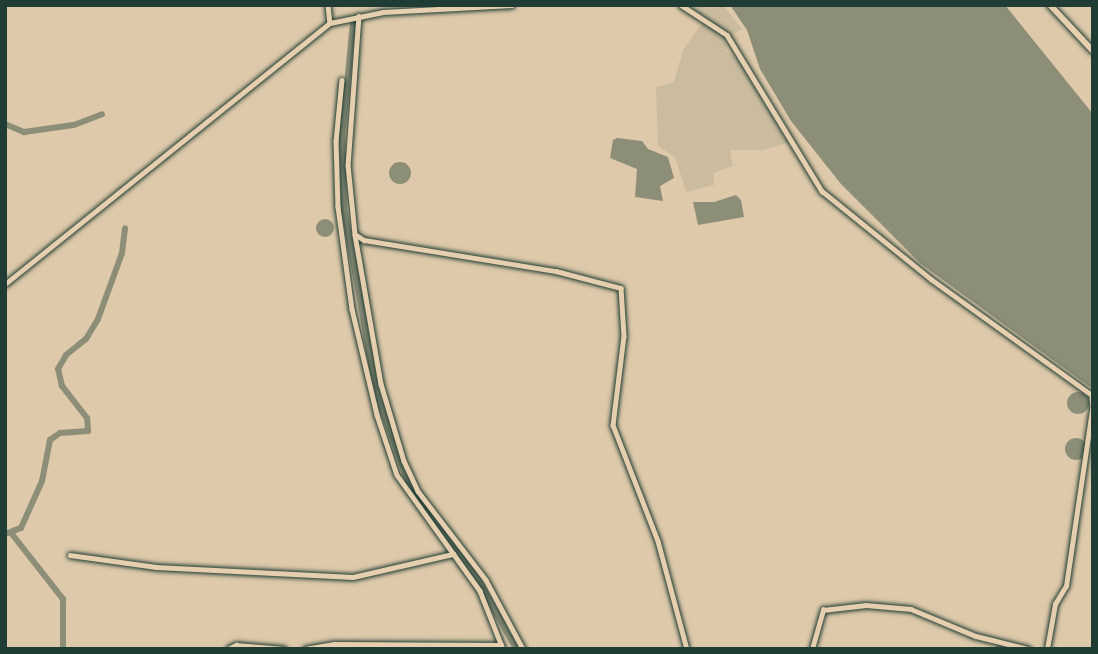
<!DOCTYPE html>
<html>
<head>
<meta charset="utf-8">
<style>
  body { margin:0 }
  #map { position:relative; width:1098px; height:654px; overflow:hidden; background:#dec9aa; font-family:Dekko,sans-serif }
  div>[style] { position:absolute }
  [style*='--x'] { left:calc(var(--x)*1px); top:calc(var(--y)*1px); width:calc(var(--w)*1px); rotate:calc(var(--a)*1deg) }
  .built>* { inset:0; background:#ccbc9f }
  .water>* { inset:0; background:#8d8e78 }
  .round { border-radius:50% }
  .canal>* { height:6px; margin:-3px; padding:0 3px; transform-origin:3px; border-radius:3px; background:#8d8e78 }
  .roads { filter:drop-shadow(0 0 2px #1f3d34) drop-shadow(0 0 2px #1f3d34) }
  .minor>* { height:4.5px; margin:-2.25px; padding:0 2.25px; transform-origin:2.25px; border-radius:2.25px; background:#e6cfaf }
  .tertiary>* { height:6px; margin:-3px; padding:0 3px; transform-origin:3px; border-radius:3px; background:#e6cfaf }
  span { translate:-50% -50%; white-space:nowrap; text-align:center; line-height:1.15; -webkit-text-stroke:6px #e6cfaf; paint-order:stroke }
  .frame { position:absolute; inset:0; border:7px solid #1f3d34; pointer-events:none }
</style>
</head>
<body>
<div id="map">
  <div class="built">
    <i style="clip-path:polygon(688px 5px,723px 5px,742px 29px,725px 39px,726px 52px,738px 59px,791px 142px,763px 150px,730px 150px,733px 166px,714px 173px,714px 185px,686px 192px,675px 157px,658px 146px,656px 87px,674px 82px,683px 50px,706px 18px)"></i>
  </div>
  <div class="water">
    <i style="clip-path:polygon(730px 5px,1005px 5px,1093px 114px,1093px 389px,920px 263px,841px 184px,791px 121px,760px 69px,747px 30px)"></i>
    <i style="clip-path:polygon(617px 138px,642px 141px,648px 149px,668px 157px,674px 178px,660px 186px,663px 201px,635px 197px,637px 169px,610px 158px,613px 140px)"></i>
    <i class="round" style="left:389px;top:162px;width:22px;height:22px"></i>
    <i style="clip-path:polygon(736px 195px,741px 200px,744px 217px,698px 225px,693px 202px,714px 202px)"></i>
    <i class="round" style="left:316px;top:219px;width:18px;height:18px"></i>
    <i class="round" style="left:1067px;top:392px;width:22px;height:22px"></i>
    <i class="round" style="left:1065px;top:438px;width:22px;height:22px"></i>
  </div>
  <div class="canal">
    <i style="--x:353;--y:22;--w:115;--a:95.5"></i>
    <i style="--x:342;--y:136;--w:73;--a:88.4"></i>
    <i style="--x:344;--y:209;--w:185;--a:80"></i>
    <i style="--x:376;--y:391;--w:99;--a:70.5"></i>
    <i style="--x:409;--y:484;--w:116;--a:54.1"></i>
    <i style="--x:477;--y:578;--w:81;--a:61.2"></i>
    <i style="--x:5;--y:124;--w:21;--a:23"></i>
    <i style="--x:24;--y:132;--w:50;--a:-8"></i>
    <i style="--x:74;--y:125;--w:30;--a:-21"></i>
    <i style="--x:5;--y:534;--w:17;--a:-21"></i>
    <i style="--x:21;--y:528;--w:51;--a:-65.9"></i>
    <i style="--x:42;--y:481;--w:42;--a:-79"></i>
    <i style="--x:50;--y:440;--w:12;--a:-35"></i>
    <i style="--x:60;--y:433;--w:28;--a:-4"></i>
    <i style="--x:88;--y:431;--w:13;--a:-94"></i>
    <i style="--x:87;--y:418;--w:41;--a:-128"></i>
    <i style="--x:62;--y:386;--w:17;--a:-103"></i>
    <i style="--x:58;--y:369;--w:16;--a:-60"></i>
    <i style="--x:66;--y:355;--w:26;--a:-39"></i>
    <i style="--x:86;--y:339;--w:23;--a:-59"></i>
    <i style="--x:98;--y:319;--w:70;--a:-70"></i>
    <i style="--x:122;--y:253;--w:25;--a:-83"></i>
    <i style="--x:12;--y:534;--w:83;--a:51.9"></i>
    <i style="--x:63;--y:599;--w:50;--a:90"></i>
    <i style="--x:998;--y:648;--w:4;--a:14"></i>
  </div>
  <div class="roads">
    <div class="minor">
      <i style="--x:328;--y:5;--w:18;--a:84"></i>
      <i style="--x:681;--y:5;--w:55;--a:33.1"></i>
      <i style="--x:727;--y:35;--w:183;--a:58.7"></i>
      <i style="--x:822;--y:191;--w:140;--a:38.9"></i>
      <i style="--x:931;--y:279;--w:198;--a:35.8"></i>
      <i style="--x:1092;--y:395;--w:15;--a:86"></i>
      <i style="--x:359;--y:16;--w:149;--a:94.2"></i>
      <i style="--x:348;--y:165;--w:69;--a:84.2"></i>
      <i style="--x:355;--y:234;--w:11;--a:34"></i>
      <i style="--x:364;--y:240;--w:194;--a:9.2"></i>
      <i style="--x:556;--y:271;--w:67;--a:14.7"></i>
      <i style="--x:621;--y:288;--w:48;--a:86.4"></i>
      <i style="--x:624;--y:336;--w:90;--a:97"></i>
      <i style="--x:613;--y:425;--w:124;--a:68.8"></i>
      <i style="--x:658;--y:541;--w:112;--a:75"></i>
      <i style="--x:342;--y:80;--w:61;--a:95.6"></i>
      <i style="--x:336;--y:141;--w:66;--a:88.3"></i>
      <i style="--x:338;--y:207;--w:103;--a:82.2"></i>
      <i style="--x:352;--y:309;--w:109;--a:76.7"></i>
      <i style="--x:377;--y:415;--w:63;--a:71.6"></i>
      <i style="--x:397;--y:475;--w:143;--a:54.4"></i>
      <i style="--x:480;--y:591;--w:62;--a:68.4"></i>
      <i style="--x:355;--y:235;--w:151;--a:80.1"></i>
      <i style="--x:381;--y:384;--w:80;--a:73.4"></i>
      <i style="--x:404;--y:461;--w:33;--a:65"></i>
      <i style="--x:418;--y:491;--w:112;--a:52.6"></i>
      <i style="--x:486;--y:580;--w:78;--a:61.8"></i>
      <i style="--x:5;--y:284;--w:417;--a:-38.8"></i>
      <i style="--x:330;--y:23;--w:54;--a:-11.7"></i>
      <i style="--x:383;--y:12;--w:129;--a:-3.1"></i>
      <i style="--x:70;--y:555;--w:87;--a:7.9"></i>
      <i style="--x:156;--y:567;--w:197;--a:2.9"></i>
      <i style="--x:353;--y:577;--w:103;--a:-13"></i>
      <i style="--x:228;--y:649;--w:9;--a:-27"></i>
      <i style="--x:236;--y:645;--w:48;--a:4.8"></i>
      <i style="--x:305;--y:649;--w:29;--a:-10"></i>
      <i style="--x:334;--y:644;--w:167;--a:0.3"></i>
      <i style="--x:812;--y:649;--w:41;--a:-74.2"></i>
      <i style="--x:823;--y:610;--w:43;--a:-6.6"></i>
      <i style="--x:866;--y:605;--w:45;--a:5.1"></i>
      <i style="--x:911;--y:609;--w:70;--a:22.6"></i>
      <i style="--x:976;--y:636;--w:54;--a:14"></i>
      <i style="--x:1047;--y:649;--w:46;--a:-79.9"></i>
      <i style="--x:1055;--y:604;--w:21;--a:-59"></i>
      <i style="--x:1066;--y:586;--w:178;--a:-81.6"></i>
    </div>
    <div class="tertiary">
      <i style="--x:1050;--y:5;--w:63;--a:46.9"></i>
    </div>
  </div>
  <div class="frame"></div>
</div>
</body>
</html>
